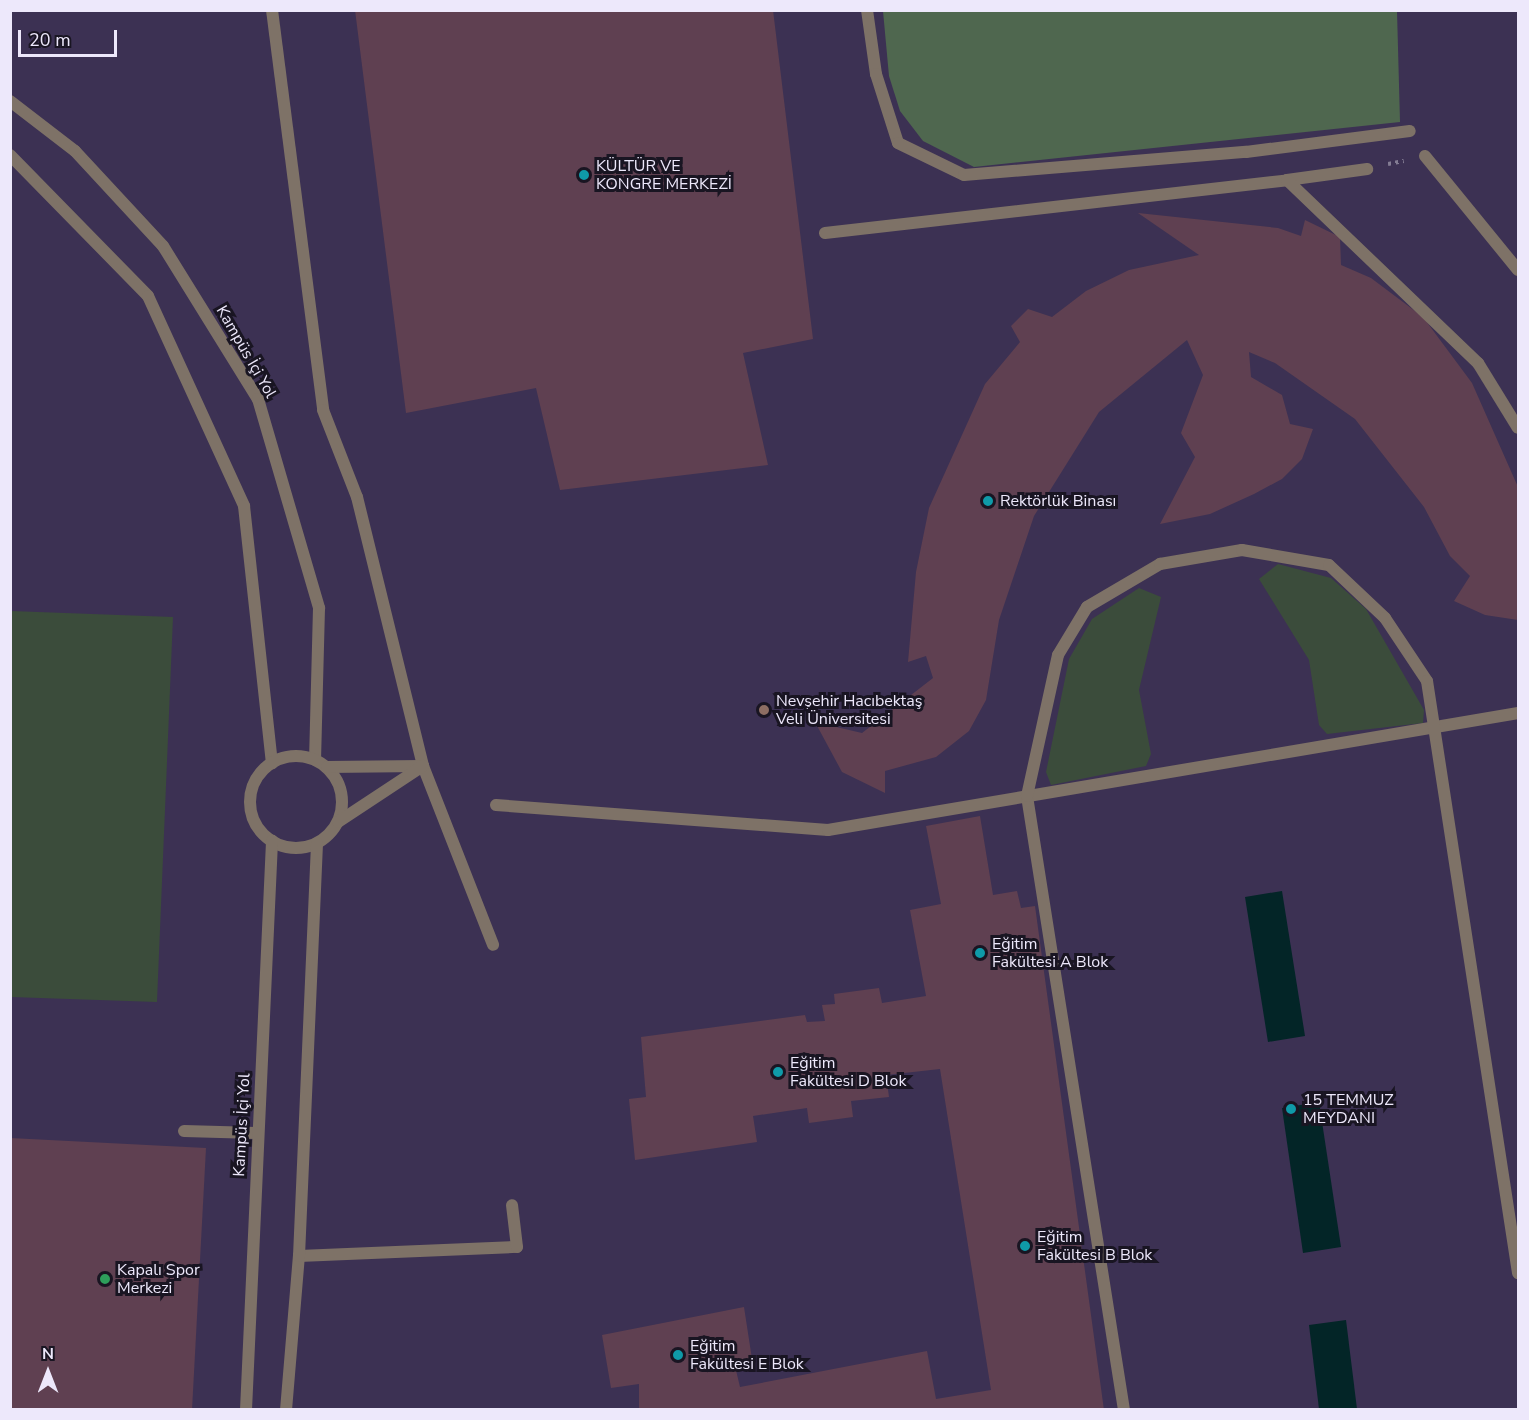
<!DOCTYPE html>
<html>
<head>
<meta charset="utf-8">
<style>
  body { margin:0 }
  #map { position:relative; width:1529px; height:1420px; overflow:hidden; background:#332a45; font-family:"Nunito Sans",sans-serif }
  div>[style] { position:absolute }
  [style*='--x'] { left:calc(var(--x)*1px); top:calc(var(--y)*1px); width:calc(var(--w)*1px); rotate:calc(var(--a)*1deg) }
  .built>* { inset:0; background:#3c3153 }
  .green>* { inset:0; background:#3b4c3b }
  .forest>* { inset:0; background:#4f674f }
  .water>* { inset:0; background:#032527 }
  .building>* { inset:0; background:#5f4051 }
  .path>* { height:4px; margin-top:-2px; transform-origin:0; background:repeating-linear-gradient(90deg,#837c93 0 3px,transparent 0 7.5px) }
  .service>* { height:12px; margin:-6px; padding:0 6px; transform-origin:6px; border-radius:6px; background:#7e7267 }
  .pedestrian>* { height:12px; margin:-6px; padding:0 6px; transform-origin:6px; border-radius:6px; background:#7e7267 }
  .minor>* { height:12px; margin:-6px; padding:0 6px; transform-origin:6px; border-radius:6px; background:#7e7267 }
  .minor>.ring { margin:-6px; padding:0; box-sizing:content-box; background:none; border:12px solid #7e7267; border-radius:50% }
  .dots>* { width:16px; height:16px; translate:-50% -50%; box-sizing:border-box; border:3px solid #191522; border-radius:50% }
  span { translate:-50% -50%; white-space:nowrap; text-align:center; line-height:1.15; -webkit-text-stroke:6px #191522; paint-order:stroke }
  .poi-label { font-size:16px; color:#ede8fb }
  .left { translate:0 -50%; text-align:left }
  .street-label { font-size:16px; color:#ede8fb }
  .frame { position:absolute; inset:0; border:12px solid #ede8fb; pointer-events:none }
  .north { position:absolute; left:18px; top:1342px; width:60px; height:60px; -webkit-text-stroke:4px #191522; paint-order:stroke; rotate:0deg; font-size:16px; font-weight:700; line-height:24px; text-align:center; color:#ede8fb }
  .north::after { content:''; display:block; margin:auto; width:21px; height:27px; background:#ede8fb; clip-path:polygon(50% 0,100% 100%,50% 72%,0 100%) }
  .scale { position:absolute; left:18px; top:30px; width:99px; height:27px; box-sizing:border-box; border:3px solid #ede8fb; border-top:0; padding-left:8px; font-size:18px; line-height:21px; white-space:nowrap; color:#ede8fb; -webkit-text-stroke:4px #191522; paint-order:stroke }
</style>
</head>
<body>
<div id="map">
  <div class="built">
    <i style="clip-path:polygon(11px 11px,1518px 11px,1518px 1409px,11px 1409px)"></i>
  </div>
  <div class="green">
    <i style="clip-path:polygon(1278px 564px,1331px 578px,1366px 609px,1424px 710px,1423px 723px,1327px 734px,1319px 725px,1309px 660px,1259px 579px)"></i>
    <i style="clip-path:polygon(1139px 588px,1161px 597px,1139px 690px,1151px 754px,1146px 766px,1051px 785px,1046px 772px,1069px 659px,1092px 619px)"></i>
    <i style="clip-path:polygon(11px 611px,173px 617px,157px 1002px,11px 997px)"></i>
  </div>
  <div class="forest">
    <i style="clip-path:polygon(883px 11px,1397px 11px,1400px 122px,974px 167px,923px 141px,900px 111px,889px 76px)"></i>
  </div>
  <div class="water">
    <i style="clip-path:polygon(1282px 891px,1305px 1036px,1268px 1042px,1245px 897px)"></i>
    <i style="clip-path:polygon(1319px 1102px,1341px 1247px,1303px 1253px,1282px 1108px)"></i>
    <i style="clip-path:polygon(1346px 1320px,1357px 1409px,1319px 1409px,1309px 1325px)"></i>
  </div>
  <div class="building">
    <i style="clip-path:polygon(355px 10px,773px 10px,813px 339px,743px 353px,768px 465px,560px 490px,536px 388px,406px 413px)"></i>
    <i style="clip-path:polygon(1138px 213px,1278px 228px,1301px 236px,1305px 220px,1340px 237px,1341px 265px,1371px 278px,1423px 317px,1472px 383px,1518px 487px,1518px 620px,1485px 615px,1454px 601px,1470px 576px,1450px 556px,1424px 507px,1355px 419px,1275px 363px,1249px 352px,1251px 377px,1282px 395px,1290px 424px,1313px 429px,1302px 459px,1282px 479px,1254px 494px,1210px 514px,1160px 524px,1195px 457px,1181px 433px,1203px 375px,1187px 340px,1099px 412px,1034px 516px,999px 620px,986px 700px,969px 731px,936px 757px,885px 771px,885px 793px,842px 772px,815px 722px,862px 733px,933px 678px,926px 656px,908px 662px,916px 572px,929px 508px,985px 384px,1020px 342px,1011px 326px,1028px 309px,1052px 317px,1086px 291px,1129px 270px,1199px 255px)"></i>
    <i style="clip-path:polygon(980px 816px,993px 895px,1017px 891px,1021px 908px,1035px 906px,1104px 1410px,639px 1410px,639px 1384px,611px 1388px,602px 1335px,744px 1307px,752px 1359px,735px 1366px,740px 1387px,927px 1351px,936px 1399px,991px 1390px,940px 1069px,886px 1075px,889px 1097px,851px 1101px,853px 1117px,809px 1123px,807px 1108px,753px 1116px,757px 1142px,635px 1160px,629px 1099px,646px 1097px,641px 1037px,805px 1015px,807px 1022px,825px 1021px,822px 1005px,835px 1004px,834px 994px,879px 988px,882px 1003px,926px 996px,910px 910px,941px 904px,926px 826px)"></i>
    <i style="clip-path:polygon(10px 1138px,206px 1148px,192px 1410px,10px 1410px)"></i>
  </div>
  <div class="path">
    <i style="--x:1388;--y:164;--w:16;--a:-11"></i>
  </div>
  <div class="service">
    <i style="--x:272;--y:10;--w:403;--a:82.7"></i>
    <i style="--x:323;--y:410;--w:93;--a:68.7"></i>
    <i style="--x:357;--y:497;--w:277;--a:76.2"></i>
    <i style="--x:423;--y:766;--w:192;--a:68.6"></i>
    <i style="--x:867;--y:10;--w:65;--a:82"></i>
    <i style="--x:876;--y:74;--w:72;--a:72.3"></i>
    <i style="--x:898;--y:143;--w:73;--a:25.9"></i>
    <i style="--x:964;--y:175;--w:283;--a:-4.7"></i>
    <i style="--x:1246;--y:152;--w:165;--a:-7.3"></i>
    <i style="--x:299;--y:1256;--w:218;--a:-2.4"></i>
    <i style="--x:517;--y:1247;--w:42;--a:-96.8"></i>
  </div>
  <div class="pedestrian">
    <i style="--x:1425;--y:156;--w:147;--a:50.8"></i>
    <i style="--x:1287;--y:180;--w:81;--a:-7.8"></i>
    <i style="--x:825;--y:233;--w:465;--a:-6.5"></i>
    <i style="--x:1287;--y:180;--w:265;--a:43.8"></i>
    <i style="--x:1478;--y:363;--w:76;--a:58.4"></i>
    <i style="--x:496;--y:805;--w:333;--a:4.3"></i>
    <i style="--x:828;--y:830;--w:700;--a:-9.62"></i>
    <i style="--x:1124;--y:1410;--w:622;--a:-98.98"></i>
    <i style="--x:1027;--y:796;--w:144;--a:-77.6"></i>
    <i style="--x:1058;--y:655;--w:56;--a:-58.9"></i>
    <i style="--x:1087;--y:607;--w:85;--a:-30.5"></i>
    <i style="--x:1160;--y:564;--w:83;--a:-9.7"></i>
    <i style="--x:1242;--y:550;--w:88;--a:9.8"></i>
    <i style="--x:1329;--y:565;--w:77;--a:43.4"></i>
    <i style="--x:1385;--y:618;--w:76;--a:56.3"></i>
    <i style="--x:1427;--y:681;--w:599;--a:81.26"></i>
  </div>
  <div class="minor">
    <i style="--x:10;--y:101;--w:82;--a:37.6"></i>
    <i style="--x:75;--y:151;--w:129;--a:47.2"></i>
    <i style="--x:163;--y:246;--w:180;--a:58.2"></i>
    <i style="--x:258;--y:399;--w:218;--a:73.7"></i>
    <i style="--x:319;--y:608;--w:152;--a:91.5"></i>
    <i style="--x:10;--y:155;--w:197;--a:45.6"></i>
    <i style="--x:148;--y:296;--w:231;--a:65.4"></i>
    <i style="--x:244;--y:506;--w:259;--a:83.8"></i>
    <i class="ring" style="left:250px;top:756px;width:80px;height:80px"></i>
    <i style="--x:327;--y:767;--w:95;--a:-0.6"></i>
    <i style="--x:338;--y:822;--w:102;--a:-33.4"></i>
    <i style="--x:184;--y:1131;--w:74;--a:1.5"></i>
    <i style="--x:246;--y:1410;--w:570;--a:-87.38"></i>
    <i style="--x:286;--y:1410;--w:155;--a:-85.2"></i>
    <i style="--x:299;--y:1256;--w:413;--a:-87.5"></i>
  </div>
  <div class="dots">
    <i style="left:584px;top:175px;background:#0f9aa8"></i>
    <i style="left:988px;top:501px;background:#0f9aa8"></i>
    <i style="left:764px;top:710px;background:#8d6e63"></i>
    <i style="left:980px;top:953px;background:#0f9aa8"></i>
    <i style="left:778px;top:1072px;background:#0f9aa8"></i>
    <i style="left:1291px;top:1109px;background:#0f9aa8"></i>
    <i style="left:1025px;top:1246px;background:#0f9aa8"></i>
    <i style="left:105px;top:1279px;background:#2e9e5b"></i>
    <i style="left:678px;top:1355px;background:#0f9aa8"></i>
  </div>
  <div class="poi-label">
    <span class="left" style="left:596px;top:175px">KÜLTÜR VE<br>KONGRE MERKEZİ</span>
    <span class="left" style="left:1000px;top:501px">Rektörlük Binası</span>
    <span class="left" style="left:776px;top:710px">Nevşehir Hacıbektaş<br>Veli Üniversitesi</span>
    <span class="left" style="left:992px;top:953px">Eğitim<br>Fakültesi A Blok</span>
    <span class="left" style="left:790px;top:1072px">Eğitim<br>Fakültesi D Blok</span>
    <span class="left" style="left:1303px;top:1109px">15 TEMMUZ<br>MEYDANI</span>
    <span class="left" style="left:1037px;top:1246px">Eğitim<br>Fakültesi B Blok</span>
    <span class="left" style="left:117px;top:1279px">Kapalı Spor<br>Merkezi</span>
    <span class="left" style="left:690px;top:1355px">Eğitim<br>Fakültesi E Blok</span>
  </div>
  <div class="street-label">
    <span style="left:246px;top:352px;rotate:60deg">Kampüs İçi Yol</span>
    <span style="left:242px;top:1125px;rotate:-87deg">Kampüs İçi Yol</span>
  </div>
  <div class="frame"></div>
  <div class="north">N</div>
  <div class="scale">20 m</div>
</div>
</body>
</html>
